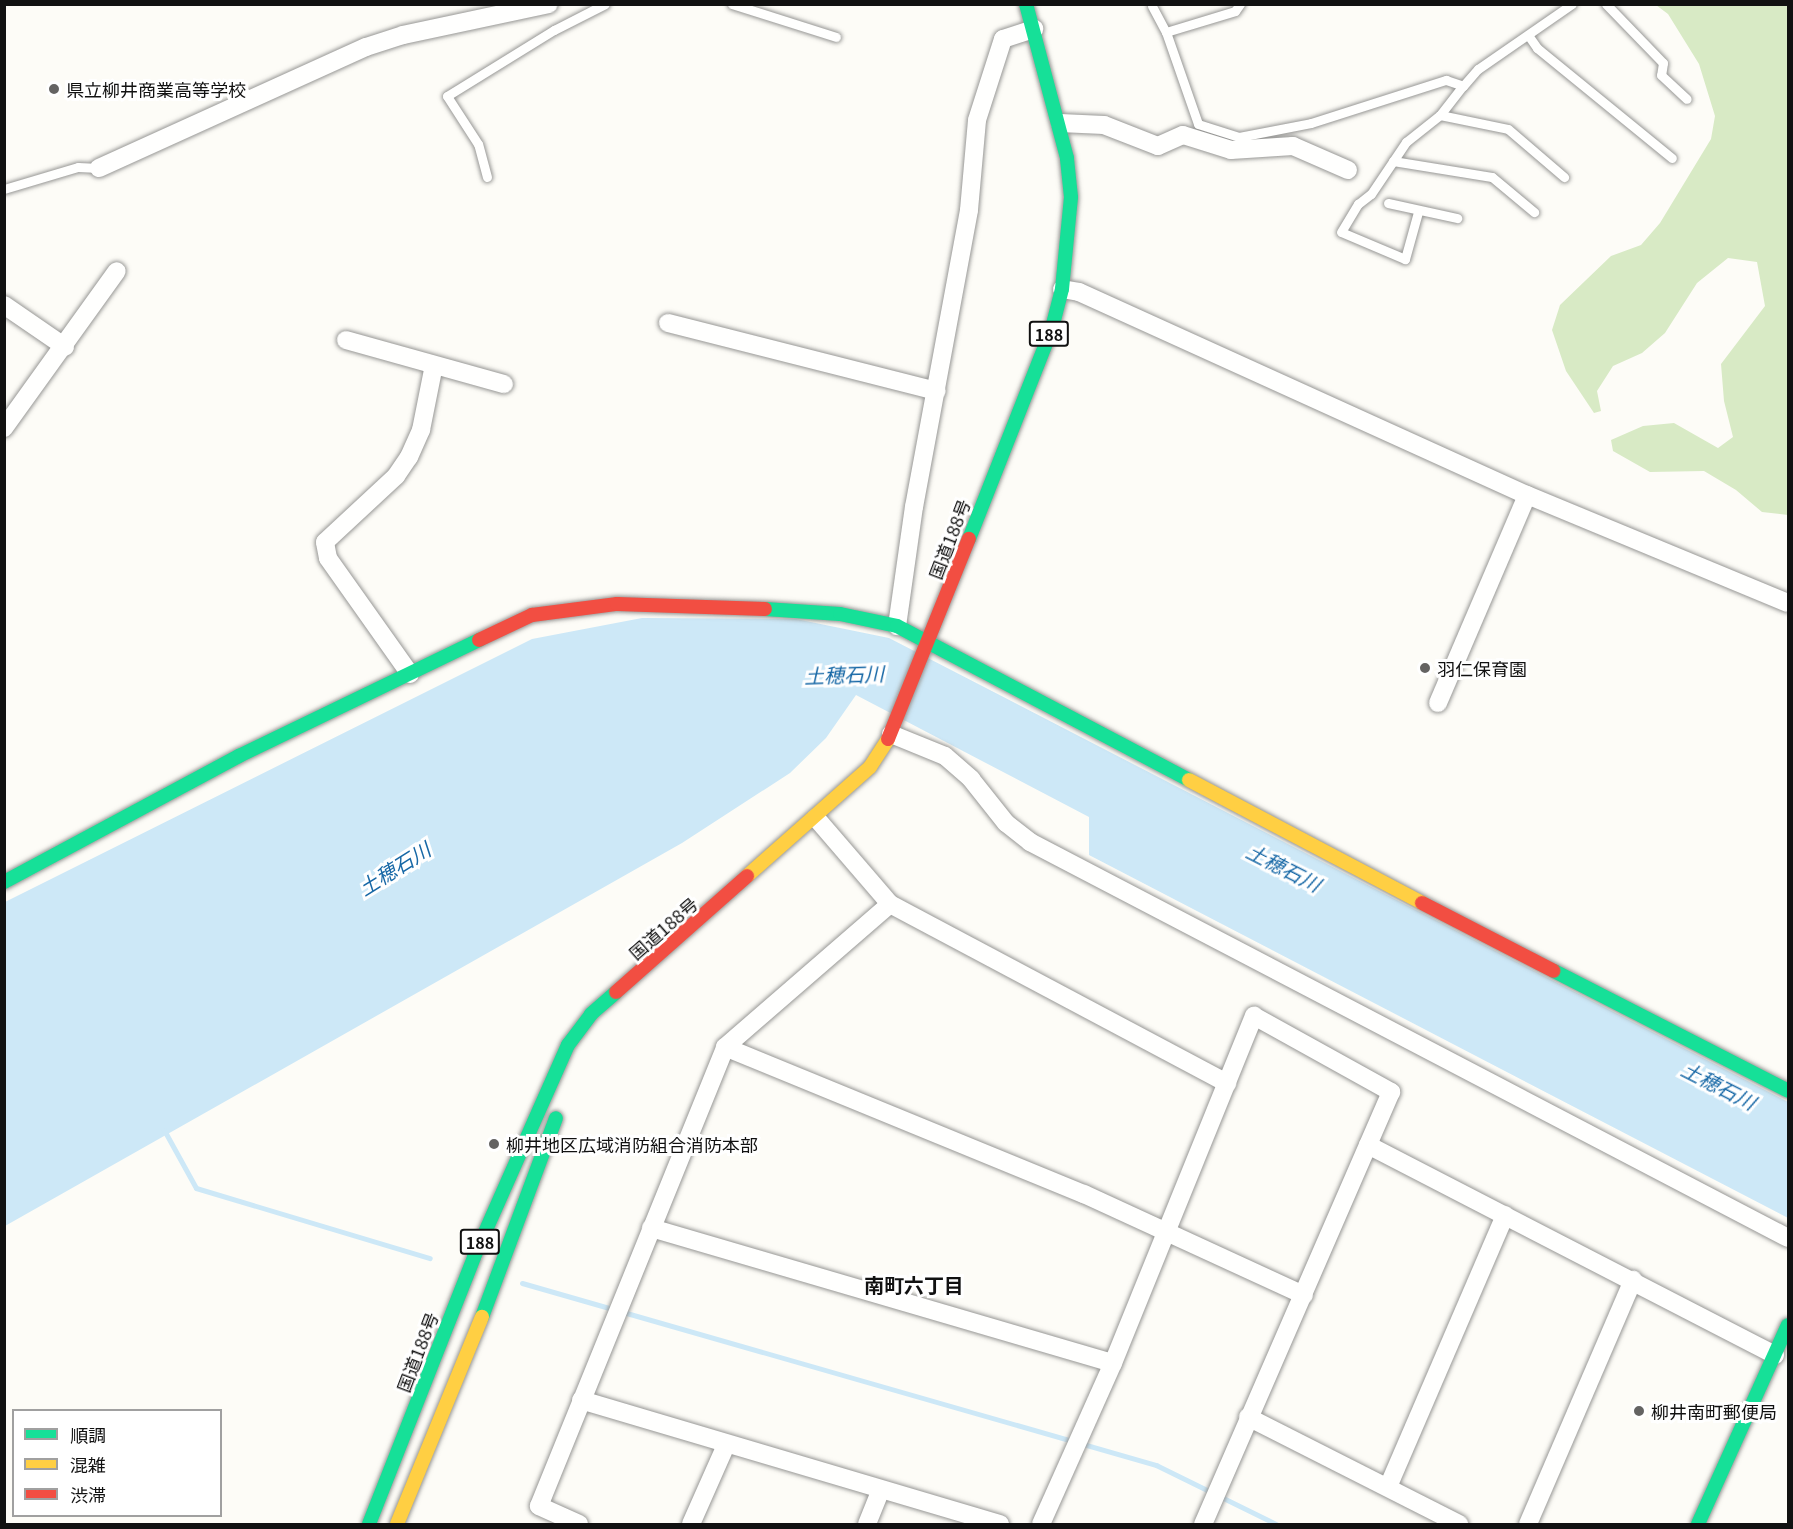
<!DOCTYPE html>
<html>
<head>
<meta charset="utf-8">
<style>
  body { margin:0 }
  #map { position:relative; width:1793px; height:1529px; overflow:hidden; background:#fdfcf7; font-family:Georgia,"Noto Sans JP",serif }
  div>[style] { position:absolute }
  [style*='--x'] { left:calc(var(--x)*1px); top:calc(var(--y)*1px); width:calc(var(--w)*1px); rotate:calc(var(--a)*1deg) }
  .forest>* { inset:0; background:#d8eac5 }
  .water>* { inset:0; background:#cde8f7 }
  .stream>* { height:5px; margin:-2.5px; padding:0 2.5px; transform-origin:2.5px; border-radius:2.5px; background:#cde8f7 }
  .roads { filter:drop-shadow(0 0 2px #979795) drop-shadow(0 0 2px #979795) }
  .lane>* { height:9px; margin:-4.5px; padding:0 4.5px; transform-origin:4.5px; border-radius:4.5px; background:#fffffe }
  .street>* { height:18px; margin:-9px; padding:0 9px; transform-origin:9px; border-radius:9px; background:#fffffe }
  .fast>* { height:14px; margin:-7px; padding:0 7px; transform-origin:7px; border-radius:7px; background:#16e098 }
  .slow>* { height:14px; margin:-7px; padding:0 7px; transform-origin:7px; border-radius:7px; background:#ffcf43 }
  .jam>* { height:14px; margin:-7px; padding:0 7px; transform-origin:7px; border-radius:7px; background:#f24e42 }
  .dots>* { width:16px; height:16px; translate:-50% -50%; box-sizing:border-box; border:3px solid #fff; border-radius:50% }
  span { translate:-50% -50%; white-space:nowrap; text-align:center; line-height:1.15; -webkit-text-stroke:6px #fff; paint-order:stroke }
  .shield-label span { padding:2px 4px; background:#fff; border:2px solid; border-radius:4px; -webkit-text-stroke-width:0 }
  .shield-label { font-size:16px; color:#111; font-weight:700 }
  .poi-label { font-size:18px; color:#111 }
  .left { translate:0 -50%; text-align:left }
  .street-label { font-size:18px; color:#111 }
  .water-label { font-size:20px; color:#1768a6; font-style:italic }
  .neighbourhood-label { font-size:20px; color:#111; font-weight:700 }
  .frame { position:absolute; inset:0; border:6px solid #111; pointer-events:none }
  .legend { position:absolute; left:12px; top:1409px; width:210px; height:108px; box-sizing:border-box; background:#fff; border:2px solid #a0a0a0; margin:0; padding:8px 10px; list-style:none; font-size:18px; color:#111 }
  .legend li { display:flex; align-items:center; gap:12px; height:30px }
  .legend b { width:30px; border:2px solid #a0a0a0 }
</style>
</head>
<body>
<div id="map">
  <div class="forest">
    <i style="clip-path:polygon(1656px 5px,1788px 5px,1788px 515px,1762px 512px,1736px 490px,1704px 471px,1650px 472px,1613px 451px,1611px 440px,1643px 426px,1674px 423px,1718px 448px,1733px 437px,1724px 401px,1721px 364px,1765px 306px,1757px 262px,1728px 258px,1697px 283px,1665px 333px,1642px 353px,1613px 366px,1597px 391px,1601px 411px,1594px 413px,1566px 371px,1552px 330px,1560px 305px,1611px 256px,1641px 245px,1660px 223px,1711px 139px,1715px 116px,1699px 64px,1668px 14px)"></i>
  </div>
  <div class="water">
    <i style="clip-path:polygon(642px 618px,796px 619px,889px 638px,1788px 1102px,1788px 1218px,1089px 855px,1089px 817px,856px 695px,826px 738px,790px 773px,682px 843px,5px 1226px,5px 902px,532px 639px)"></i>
  </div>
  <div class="stream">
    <i style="--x:164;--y:1130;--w:66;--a:61.1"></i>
    <i style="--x:196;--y:1188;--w:244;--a:16.7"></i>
    <i style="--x:522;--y:1283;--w:660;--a:16.02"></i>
    <i style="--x:1156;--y:1465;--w:134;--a:26.2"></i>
  </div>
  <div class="roads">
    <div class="lane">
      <i style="--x:732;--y:4;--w:109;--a:17.6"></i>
      <i style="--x:1606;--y:4;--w:82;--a:46"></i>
      <i style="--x:1663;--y:63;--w:12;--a:99"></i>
      <i style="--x:1661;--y:75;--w:35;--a:43"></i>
      <i style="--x:1152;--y:6;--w:30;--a:62"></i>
      <i style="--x:1166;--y:32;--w:97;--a:70.8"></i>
      <i style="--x:1198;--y:124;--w:43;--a:17.6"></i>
      <i style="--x:1239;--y:137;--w:73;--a:-11"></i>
      <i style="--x:1311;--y:123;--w:142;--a:-17.7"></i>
      <i style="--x:1446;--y:80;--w:18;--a:19"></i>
      <i style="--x:1463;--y:86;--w:23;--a:-49"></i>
      <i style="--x:1478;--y:69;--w:114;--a:-34.7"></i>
      <i style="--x:1166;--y:32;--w:72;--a:-16.9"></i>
      <i style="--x:1235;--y:11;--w:9;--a:-54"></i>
      <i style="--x:1528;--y:35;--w:16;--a:55"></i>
      <i style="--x:1537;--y:48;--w:174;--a:39.2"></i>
      <i style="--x:1440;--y:115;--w:69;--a:11.6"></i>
      <i style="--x:1508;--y:129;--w:74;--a:40.6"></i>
      <i style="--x:1393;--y:161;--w:100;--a:9.2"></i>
      <i style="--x:1492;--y:177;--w:55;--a:39.8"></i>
      <i style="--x:487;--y:177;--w:34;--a:-105"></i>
      <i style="--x:478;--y:144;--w:57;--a:-122.9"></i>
      <i style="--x:447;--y:96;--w:126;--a:-31.7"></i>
      <i style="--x:554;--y:30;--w:57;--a:-27"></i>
      <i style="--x:4;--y:189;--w:77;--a:-16.6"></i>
      <i style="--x:78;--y:167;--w:21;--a:3"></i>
      <i style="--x:1388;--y:203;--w:71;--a:12.3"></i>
      <i style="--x:1418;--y:212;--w:49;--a:105.5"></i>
      <i style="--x:1405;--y:259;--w:69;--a:-157.1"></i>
      <i style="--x:1341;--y:232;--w:33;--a:-59"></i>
      <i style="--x:1358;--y:204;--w:16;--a:-38"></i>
      <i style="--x:1371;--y:194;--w:63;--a:-56.1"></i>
      <i style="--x:1406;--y:142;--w:43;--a:-38.5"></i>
      <i style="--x:1440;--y:115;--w:37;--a:-52"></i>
    </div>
    <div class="street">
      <i style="--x:1060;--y:123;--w:44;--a:2.6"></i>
      <i style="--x:1104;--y:125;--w:58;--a:21.3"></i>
      <i style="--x:1158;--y:146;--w:27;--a:-24"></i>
      <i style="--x:1183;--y:135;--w:50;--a:17.4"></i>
      <i style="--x:1231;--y:150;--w:62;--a:-3.7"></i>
      <i style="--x:1293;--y:146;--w:60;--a:23.6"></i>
      <i style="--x:99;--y:168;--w:293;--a:-24.4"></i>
      <i style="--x:366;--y:47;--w:39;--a:-18"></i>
      <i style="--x:403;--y:35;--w:149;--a:-12"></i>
      <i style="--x:1062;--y:289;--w:17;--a:10"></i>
      <i style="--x:1079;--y:292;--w:492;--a:24.4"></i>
      <i style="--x:1527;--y:495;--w:282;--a:22.5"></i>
      <i style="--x:4;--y:305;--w:74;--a:34.5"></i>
      <i style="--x:668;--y:323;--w:277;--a:14.2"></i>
      <i style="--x:346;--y:340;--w:164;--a:15.6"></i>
      <i style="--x:4;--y:428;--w:193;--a:-54.3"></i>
      <i style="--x:897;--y:626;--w:120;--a:-81.9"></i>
      <i style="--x:914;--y:507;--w:302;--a:-79.5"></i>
      <i style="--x:969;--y:210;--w:90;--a:-84.9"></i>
      <i style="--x:977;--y:120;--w:85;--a:-72.2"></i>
      <i style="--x:1003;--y:39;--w:33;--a:-18"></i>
      <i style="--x:410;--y:674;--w:142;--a:-125.3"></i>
      <i style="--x:328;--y:558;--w:16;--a:-101"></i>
      <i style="--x:325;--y:542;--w:97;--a:-42.9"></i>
      <i style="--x:396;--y:476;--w:23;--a:-56"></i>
      <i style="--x:409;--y:457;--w:30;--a:-66"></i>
      <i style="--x:421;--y:430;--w:66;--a:-78.7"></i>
      <i style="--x:1438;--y:703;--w:226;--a:-66.8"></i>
      <i style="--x:891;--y:734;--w:58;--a:22.2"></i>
      <i style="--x:945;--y:756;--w:35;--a:41"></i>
      <i style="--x:971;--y:779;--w:56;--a:51.5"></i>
      <i style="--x:1006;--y:823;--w:31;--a:38"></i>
      <i style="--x:1030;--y:842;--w:855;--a:27.58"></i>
      <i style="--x:816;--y:818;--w:113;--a:49.3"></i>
      <i style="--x:890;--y:904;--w:382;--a:28"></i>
      <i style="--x:725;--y:1047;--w:388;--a:22.3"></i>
      <i style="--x:1084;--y:1194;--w:242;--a:24.7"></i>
      <i style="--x:1368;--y:1145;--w:458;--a:27.3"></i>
      <i style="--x:651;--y:1228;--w:481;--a:16.3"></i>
      <i style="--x:581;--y:1400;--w:437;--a:16.5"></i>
      <i style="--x:1248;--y:1417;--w:237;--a:26.9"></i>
      <i style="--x:1388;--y:1487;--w:296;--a:-66.7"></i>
      <i style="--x:579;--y:1524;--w:44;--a:-155.8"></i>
      <i style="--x:539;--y:1506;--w:495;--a:-67.9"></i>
      <i style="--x:725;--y:1047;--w:218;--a:-40.9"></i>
      <i style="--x:691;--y:1524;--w:86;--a:-66.1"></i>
      <i style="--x:867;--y:1524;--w:37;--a:-68"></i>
      <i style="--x:1041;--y:1524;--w:176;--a:-65.9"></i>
      <i style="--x:1113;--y:1363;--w:375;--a:-67.9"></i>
      <i style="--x:1254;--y:1016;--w:157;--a:29"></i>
      <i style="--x:1391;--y:1092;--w:471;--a:113.5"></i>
      <i style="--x:1528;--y:1524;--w:266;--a:-66.7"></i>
    </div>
    <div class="fast">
      <i style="--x:969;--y:539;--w:227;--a:-68.5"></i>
      <i style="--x:1052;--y:328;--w:40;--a:-75.6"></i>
      <i style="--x:1062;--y:289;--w:92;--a:-84.4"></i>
      <i style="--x:1071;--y:197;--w:39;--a:-96"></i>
      <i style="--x:1067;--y:158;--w:159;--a:-104.9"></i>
      <i style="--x:765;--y:609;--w:75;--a:3.8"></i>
      <i style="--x:840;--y:614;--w:58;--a:11.9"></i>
      <i style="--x:897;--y:626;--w:330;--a:27.8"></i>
      <i style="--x:4;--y:882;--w:267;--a:-28.2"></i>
      <i style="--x:239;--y:756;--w:267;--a:-25.8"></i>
      <i style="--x:1554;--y:971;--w:263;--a:27.1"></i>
      <i style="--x:482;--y:1317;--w:212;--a:-69.6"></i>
      <i style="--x:369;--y:1524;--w:287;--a:-68.5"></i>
      <i style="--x:474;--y:1257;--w:232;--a:-66.1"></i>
      <i style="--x:568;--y:1045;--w:39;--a:-53"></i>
      <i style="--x:591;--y:1014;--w:33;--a:-41"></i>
      <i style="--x:1698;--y:1524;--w:218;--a:-65.7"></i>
    </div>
    <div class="slow">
      <i style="--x:1189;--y:780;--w:263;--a:27.8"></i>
      <i style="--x:747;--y:876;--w:164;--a:-41.5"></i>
      <i style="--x:870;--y:767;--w:33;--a:-57"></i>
      <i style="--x:397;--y:1524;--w:224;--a:-67.7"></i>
    </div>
    <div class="jam">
      <i style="--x:479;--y:640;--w:59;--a:-25.3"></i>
      <i style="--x:532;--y:615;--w:86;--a:-7.4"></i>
      <i style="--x:617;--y:604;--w:148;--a:1.9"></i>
      <i style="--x:888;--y:739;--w:216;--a:-68"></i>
      <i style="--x:1422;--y:903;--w:148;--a:27.3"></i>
      <i style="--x:616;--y:992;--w:175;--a:-41.5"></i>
    </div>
  </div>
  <div class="dots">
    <i style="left:54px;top:89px;background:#646362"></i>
    <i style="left:1425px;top:668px;background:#646362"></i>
    <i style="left:494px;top:1144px;background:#646362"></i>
    <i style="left:1639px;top:1411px;background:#646362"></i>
  </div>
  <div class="shield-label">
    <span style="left:1049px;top:334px">188</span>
    <span style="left:480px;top:1242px">188</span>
  </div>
  <div class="poi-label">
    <span class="left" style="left:66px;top:89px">県立柳井商業高等学校</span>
    <span class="left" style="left:1437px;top:668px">羽仁保育園</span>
    <span class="left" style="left:506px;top:1144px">柳井地区広域消防組合消防本部</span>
    <span class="left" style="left:1651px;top:1411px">柳井南町郵便局</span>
  </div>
  <div class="street-label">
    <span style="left:949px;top:539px;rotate:-69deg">国道188号</span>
    <span style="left:663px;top:928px;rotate:-41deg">国道188号</span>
    <span style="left:417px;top:1352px;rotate:-69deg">国道188号</span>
  </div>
  <div class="water-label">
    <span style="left:844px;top:674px;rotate:-2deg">土穂石川</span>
    <span style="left:1284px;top:867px;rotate:27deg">土穂石川</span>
    <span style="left:394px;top:868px;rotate:-32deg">土穂石川</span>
    <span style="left:1719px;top:1085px;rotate:27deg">土穂石川</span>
  </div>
  <div class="neighbourhood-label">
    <span style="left:914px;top:1284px">南町六丁目</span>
  </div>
  <div class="frame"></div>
  <ul class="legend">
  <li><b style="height:8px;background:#16e098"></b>順調</li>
  <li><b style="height:8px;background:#ffcf43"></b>混雑</li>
  <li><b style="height:8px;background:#f24e42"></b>渋滞</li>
  </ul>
</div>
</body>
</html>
